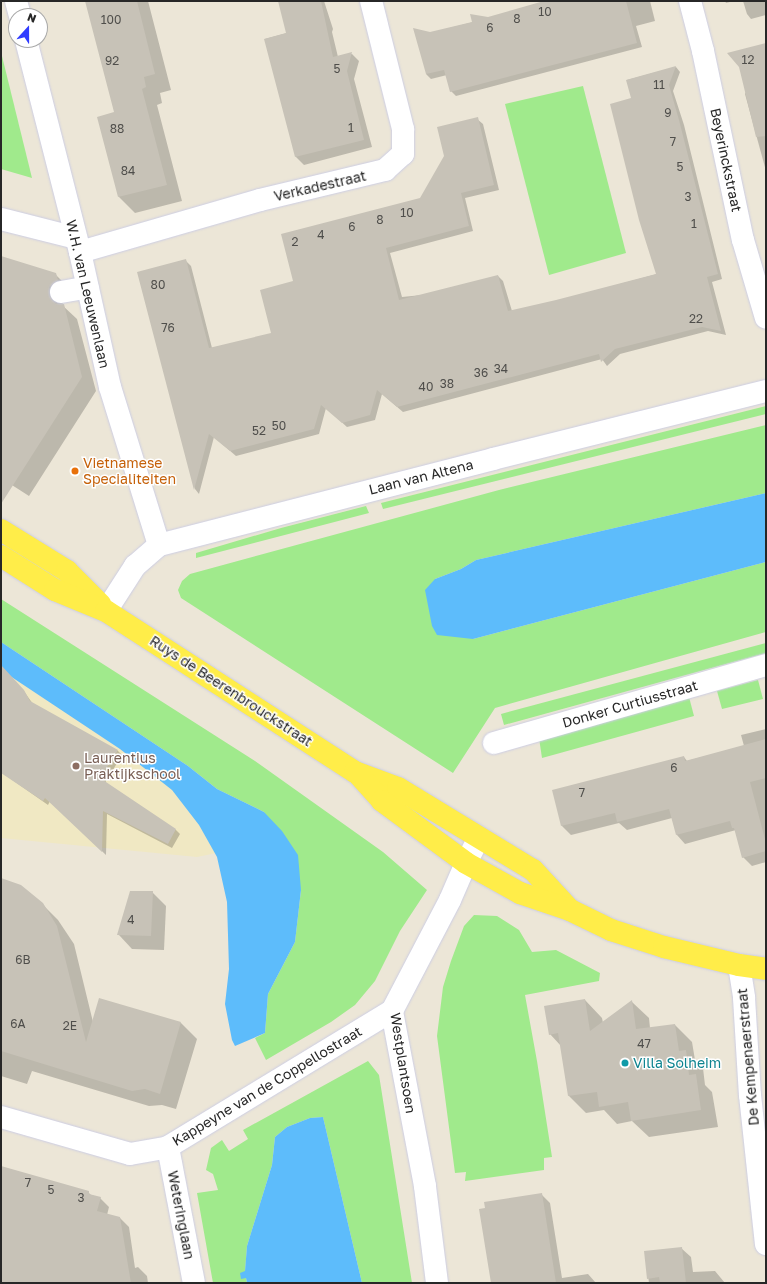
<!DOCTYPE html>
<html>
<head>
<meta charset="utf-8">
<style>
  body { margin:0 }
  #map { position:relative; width:767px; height:1284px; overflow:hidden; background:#ece6d7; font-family:"Golos Text",sans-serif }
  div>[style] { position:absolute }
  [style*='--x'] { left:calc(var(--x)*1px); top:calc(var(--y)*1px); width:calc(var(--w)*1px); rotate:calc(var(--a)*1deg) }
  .education>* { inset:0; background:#f0e8c3 }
  .green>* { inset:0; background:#a0ea8c }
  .water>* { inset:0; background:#5dbcfb }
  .shadow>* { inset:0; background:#0003 }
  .building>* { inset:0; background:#c7c2b7 }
  .roads { filter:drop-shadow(0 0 1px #cccde3) drop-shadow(0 0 1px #cccde3) }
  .minor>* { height:22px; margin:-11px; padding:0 11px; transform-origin:11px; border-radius:11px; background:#fff }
  .major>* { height:22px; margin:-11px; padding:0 11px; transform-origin:11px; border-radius:11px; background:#ffed49 }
  .dots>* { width:11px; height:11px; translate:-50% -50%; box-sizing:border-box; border:2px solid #fff; border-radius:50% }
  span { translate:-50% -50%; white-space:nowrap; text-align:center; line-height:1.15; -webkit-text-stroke:3px #fff; paint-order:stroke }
  .number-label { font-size:12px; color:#4f4e4b }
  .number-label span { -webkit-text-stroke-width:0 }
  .street-label { font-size:14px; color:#272727 }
  .food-label { font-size:14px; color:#c56008 }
  .left { translate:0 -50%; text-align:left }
  .education-label { font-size:14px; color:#785e54 }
  .culture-label { font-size:14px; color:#0d838f }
  .frame { position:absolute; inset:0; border:2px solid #272727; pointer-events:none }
  .north { position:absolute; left:8px; top:8px; width:40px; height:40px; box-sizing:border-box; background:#fff; border:1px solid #a9a9a9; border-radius:50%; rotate:21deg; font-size:11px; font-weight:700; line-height:16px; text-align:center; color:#272727 }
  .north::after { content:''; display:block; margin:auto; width:14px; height:18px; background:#313cff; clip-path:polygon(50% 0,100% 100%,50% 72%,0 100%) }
</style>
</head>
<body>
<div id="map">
  <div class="education">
    <i style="clip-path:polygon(1px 658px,129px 742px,177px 795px,221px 852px,197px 857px,1px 838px)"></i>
  </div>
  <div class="green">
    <i style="clip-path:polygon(1px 52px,32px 178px,1px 169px)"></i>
    <i style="clip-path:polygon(583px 86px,626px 253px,549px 275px,505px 104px)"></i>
    <i style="clip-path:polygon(766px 406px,766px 414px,383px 509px,381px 503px)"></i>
    <i style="clip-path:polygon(766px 425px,766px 493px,476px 560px,461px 569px,435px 579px,473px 639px,766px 562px,766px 632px,495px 708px,453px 773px,181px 598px,178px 590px,182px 581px,190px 574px,499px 490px)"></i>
    <i style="clip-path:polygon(366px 506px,369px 513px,196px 558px,196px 553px,281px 528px)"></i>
    <i style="clip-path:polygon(1px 599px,255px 761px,383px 852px,427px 890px,400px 931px,375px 981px,355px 1005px,331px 1022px,266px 1060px,255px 1038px,265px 1033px,268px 994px,295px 942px,301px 890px,264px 812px,217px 789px,188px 766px,1px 642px)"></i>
    <i style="clip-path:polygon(766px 643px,766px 653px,504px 725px,501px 714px)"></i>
    <i style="clip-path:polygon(758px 680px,763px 699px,722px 709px,717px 691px)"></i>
    <i style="clip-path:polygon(689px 697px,694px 716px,542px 758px,539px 738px)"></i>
    <i style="clip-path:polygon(474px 915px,497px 916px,519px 930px,532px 952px,556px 950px,600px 973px,599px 981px,525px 995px,537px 1061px,552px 1157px,544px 1158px,544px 1170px,465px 1181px,466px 1172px,455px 1173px,437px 1036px,443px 987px,451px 961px,464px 926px)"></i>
    <i style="clip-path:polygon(368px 1061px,379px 1075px,412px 1283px,362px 1283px,323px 1117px,310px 1118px,287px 1127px,275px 1137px,272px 1165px,247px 1246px,245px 1272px,247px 1283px,213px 1283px,197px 1193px,218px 1190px,213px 1174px,206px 1170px,211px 1148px,222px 1140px,229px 1151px,248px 1139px,243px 1130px)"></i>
  </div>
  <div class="water">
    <i style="clip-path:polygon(766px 493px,766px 562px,473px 639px,437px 635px,432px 626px,425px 590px,435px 579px,461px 569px,476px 560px)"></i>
    <i style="clip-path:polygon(1px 642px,188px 766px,217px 789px,264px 812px,282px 831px,298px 855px,301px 890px,295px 942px,268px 994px,265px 1033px,235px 1046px,232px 1040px,225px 1004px,229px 969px,227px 902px,217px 857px,199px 825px,172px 790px,120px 749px,1px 670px)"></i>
    <i style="clip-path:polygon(323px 1117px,362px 1283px,247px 1283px,246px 1278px,241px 1279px,240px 1273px,245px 1271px,247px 1246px,272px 1165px,275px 1137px,287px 1127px,310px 1118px)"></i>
  </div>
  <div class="shadow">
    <i style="clip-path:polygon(86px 1px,148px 1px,171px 90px,160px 93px,162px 103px,157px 105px,182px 201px,135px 213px,119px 197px,115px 113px)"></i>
    <i style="clip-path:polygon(279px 1px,324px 1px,333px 29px,332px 32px,338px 57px,352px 54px,359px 61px,354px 79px,372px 147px,304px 165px,296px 157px,265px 39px,287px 33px)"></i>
    <i style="clip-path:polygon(556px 1px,650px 1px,655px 21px,636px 26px,642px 47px,456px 96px,451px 91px,447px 75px,431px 79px,426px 74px,430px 33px)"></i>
    <i style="clip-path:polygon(725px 1px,734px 1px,726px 3px)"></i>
    <i style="clip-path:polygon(743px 1px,766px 1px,766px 15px,751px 19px,747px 14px)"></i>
    <i style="clip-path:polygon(766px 44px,766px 171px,745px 94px)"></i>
    <i style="clip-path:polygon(676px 67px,680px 72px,673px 91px,684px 125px,722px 279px,712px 282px,726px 335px,708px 331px,620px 354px,607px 366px,602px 359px,403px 412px,382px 394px,375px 420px,347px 427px,326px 408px,319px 434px,236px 456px,214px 437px,199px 494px,195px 489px,138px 273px,185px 260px,191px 266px,212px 348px,272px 334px,294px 282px,420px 199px,477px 119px,483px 124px,499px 190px,465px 198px,473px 231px,390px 253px,402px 297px,422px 295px,498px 276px,503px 281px,512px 311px,554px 302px,657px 274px,632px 98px,627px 80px)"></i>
    <i style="clip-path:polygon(1px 257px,55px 274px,69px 288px,62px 305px,77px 319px,96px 391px,29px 496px,1px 478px)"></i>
    <i style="clip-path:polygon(1px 680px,23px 690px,33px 704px,118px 751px,122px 755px,105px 783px,176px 830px,180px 834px,172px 848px,107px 814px,106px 855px,50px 801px,48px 805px,1px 772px)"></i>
    <i style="clip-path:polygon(766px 729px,766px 862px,752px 866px,743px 857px,736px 830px,685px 844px,677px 835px,672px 818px,627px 830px,619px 823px,571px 835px,562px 826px,553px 791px,684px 757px,687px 761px,744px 746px,741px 735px)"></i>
    <i style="clip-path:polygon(1px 879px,42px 904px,58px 920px,74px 944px,93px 1022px,181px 1023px,197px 1039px,176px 1109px,162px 1105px,149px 1106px,32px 1071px,27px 1084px,1px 1076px)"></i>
    <i style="clip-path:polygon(152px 892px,166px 906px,164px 950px,132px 949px,119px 935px)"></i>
    <i style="clip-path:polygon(585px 1000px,602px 1018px,603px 1023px,632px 1002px,649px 1018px,650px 1028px,675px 1025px,692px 1042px,695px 1060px,703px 1068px,705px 1085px,712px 1092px,718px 1127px,649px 1137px,632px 1121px,617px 1124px,604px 1110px,586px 1113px,569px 1096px,561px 1046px,550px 1034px)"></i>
    <i style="clip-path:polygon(1px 1167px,88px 1192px,91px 1195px,100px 1198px,109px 1207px,107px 1215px,120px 1218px,129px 1227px,135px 1268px,138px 1267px,147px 1276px,148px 1283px,1px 1283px)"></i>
    <i style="clip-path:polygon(541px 1194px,550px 1203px,562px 1278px,588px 1274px,596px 1283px,522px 1283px)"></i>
    <i style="clip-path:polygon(681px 1248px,691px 1257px,693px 1272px,715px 1271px,725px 1283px,649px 1283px,645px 1252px)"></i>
  </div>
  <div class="building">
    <i style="clip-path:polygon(85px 1px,137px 1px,155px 74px,144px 77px,146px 87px,142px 89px,167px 185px,118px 197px,97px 117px,114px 112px)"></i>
    <i style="clip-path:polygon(278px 1px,321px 1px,333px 57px,352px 52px,347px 71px,364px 140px,295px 157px,264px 39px,286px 33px)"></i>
    <i style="clip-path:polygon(544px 1px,626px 1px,637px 43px,450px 92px,444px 70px,426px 74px,413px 28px,430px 32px,472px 22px,470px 14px,488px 17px)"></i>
    <i style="clip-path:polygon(766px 43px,766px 136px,756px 137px,739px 67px,727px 53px)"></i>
    <i style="clip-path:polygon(676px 66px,669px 85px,679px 120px,718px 274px,707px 277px,721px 331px,702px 327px,615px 349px,601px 362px,599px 354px,397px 407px,377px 390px,370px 415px,342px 423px,321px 405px,314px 429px,230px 451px,209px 434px,194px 490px,137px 272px,186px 259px,209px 348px,271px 333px,260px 290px,293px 281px,281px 234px,420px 198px,444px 156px,437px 127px,478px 117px,494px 185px,461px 193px,469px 226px,386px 248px,399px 300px,498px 275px,508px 311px,556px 300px,656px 274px,639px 220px,610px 104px,631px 98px,626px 80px)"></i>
    <i style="clip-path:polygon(1px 256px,56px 273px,58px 280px,49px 287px,49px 295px,52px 300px,56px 304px,64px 304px,82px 377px,1px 504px)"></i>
    <i style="clip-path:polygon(1px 665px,24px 690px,30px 701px,118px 750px,100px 778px,176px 829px,168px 844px,103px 811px,102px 852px,45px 798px,43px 801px,1px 773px)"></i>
    <i style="clip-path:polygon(766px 739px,766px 778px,750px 782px,766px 843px,766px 851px,742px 858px,734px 828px,732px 828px,730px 821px,676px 835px,669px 809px,617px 822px,615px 813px,561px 826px,552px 790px,684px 756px,685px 761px)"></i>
    <i style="clip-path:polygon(1px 878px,21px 885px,43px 903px,57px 926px,86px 1042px,99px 998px,181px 1022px,160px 1094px,145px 1089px,132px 1091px,1px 1051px)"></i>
    <i style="clip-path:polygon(130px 891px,153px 891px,151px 936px,117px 935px)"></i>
    <i style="clip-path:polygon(585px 999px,590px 1031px,632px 1000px,636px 1029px,675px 1024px,679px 1051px,686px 1050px,689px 1075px,696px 1074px,701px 1110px,631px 1121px,628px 1102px,599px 1107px,597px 1092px,568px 1096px,558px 1033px,549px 1035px,544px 1006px)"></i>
    <i style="clip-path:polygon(1px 1166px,89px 1191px,89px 1194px,101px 1197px,97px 1211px,120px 1217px,131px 1283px,1px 1283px)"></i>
    <i style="clip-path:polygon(542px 1193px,556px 1283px,491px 1283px,479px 1209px,485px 1208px,484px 1202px)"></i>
    <i style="clip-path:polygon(682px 1247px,686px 1283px,660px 1283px,659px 1277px,647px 1279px,644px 1251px)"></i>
  </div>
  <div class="roads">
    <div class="minor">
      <i style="--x:16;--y:1;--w:16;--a:75"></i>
      <i style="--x:690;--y:1;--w:52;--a:75.4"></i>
      <i style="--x:703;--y:51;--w:193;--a:78.1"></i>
      <i style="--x:743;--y:240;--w:81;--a:73.6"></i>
      <i style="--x:26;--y:40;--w:219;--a:75.7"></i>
      <i style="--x:80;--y:252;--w:138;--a:77.5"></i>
      <i style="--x:110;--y:387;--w:165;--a:72.8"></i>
      <i style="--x:1;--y:219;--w:77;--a:14.2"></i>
      <i style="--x:80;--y:252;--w:187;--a:-16.1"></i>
      <i style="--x:260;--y:200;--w:129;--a:-13.5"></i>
      <i style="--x:385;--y:170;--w:24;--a:-42"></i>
      <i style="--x:403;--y:154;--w:25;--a:-90"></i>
      <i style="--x:403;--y:129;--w:132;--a:-104"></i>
      <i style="--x:61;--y:292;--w:27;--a:-10"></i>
      <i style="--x:106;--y:611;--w:54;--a:-57.2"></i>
      <i style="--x:135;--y:566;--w:32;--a:-41"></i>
      <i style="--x:159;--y:545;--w:345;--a:-14.4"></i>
      <i style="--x:493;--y:459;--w:281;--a:-14"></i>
      <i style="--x:494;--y:743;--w:283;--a:-16"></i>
      <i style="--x:739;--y:965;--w:33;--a:81"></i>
      <i style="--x:744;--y:998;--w:97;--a:86.5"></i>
      <i style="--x:750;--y:1095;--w:150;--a:83.9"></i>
      <i style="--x:1;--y:1117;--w:134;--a:16"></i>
      <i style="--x:130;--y:1154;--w:39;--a:-10"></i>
      <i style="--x:168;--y:1147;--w:262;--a:-31.3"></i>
      <i style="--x:168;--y:1147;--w:138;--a:79.2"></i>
      <i style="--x:437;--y:1283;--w:98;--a:-97.1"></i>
      <i style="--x:425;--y:1186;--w:178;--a:-100.7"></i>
      <i style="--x:392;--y:1011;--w:125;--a:-62.4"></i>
      <i style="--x:450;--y:900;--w:40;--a:-66.6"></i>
      <i style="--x:466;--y:863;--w:28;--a:-63"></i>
    </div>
    <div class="major">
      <i style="--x:1;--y:530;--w:78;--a:31.8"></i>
      <i style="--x:67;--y:571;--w:47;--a:45"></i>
      <i style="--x:1;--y:556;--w:64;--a:32.2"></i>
      <i style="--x:55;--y:590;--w:55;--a:22.4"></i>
      <i style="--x:106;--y:611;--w:297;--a:32.9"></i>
      <i style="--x:355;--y:772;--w:46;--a:20.4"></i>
      <i style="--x:398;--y:788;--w:158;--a:31.3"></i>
      <i style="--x:533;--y:870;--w:54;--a:47.2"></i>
      <i style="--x:358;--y:774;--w:36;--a:48"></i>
      <i style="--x:382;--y:801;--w:104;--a:36.4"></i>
      <i style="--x:466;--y:863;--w:62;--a:29.1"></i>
      <i style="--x:520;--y:893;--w:53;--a:18.8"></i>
      <i style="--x:570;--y:910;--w:46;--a:26"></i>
      <i style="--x:611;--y:930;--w:56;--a:17.8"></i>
      <i style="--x:664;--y:947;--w:77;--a:13.5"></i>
      <i style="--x:739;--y:965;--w:27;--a:8"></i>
    </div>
  </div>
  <div class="dots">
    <i style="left:75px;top:471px;background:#e8710a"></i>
    <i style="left:76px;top:766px;background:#8d6e63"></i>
    <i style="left:625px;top:1063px;background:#0f9aa8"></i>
  </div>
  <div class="number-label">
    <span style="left:545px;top:12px">10</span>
    <span style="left:517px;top:19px">8</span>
    <span style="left:111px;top:20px">100</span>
    <span style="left:490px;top:28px">6</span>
    <span style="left:748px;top:60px">12</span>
    <span style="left:112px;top:61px">92</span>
    <span style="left:337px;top:69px">5</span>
    <span style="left:659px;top:85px">11</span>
    <span style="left:668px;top:113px">9</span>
    <span style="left:351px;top:128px">1</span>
    <span style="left:117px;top:129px">88</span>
    <span style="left:673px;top:142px">7</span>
    <span style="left:680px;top:167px">5</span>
    <span style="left:128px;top:171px">84</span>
    <span style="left:688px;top:197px">3</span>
    <span style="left:407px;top:213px">10</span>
    <span style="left:380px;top:220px">8</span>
    <span style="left:694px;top:224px">1</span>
    <span style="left:352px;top:227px">6</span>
    <span style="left:321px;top:235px">4</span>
    <span style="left:295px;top:242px">2</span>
    <span style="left:158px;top:285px">80</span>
    <span style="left:696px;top:319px">22</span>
    <span style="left:168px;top:328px">76</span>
    <span style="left:501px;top:369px">34</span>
    <span style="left:481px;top:373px">36</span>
    <span style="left:447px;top:384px">38</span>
    <span style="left:426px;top:387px">40</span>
    <span style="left:279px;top:426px">50</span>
    <span style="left:259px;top:431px">52</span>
    <span style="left:674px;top:768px">6</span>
    <span style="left:582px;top:793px">7</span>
    <span style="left:131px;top:920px">4</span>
    <span style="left:23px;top:960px">6B</span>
    <span style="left:18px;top:1024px">6A</span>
    <span style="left:70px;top:1026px">2E</span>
    <span style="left:644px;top:1044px">47</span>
    <span style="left:28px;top:1183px">7</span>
    <span style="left:51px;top:1190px">5</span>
    <span style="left:81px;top:1198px">3</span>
  </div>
  <div class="street-label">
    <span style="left:726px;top:160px;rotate:78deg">Beyerinckstraat</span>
    <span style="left:320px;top:186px;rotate:-13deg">Verkadestraat</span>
    <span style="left:88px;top:294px;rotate:77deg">W.H. van Leeuwenlaan</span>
    <span style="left:421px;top:477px;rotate:-14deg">Laan van Altena</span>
    <span style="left:231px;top:691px;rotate:33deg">Ruys de Beerenbrouckstraat</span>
    <span style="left:630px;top:704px;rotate:-16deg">Donker Curtiusstraat</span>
    <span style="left:748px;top:1057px;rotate:-95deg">De Kempenaerstraat</span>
    <span style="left:403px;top:1063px;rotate:81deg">Westplantsoen</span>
    <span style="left:267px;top:1086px;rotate:-31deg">Kappeyne van de Coppellostraat</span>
    <span style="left:181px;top:1215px;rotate:79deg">Weteringlaan</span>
  </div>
  <div class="food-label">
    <span class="left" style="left:83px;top:471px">Vietnamese<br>Specialiteiten</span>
  </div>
  <div class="education-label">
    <span class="left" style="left:84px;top:766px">Laurentius<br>Praktijkschool</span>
  </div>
  <div class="culture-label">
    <span class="left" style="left:633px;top:1063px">Villa Solheim</span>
  </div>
  <div class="frame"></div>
  <div class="north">N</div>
</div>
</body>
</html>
